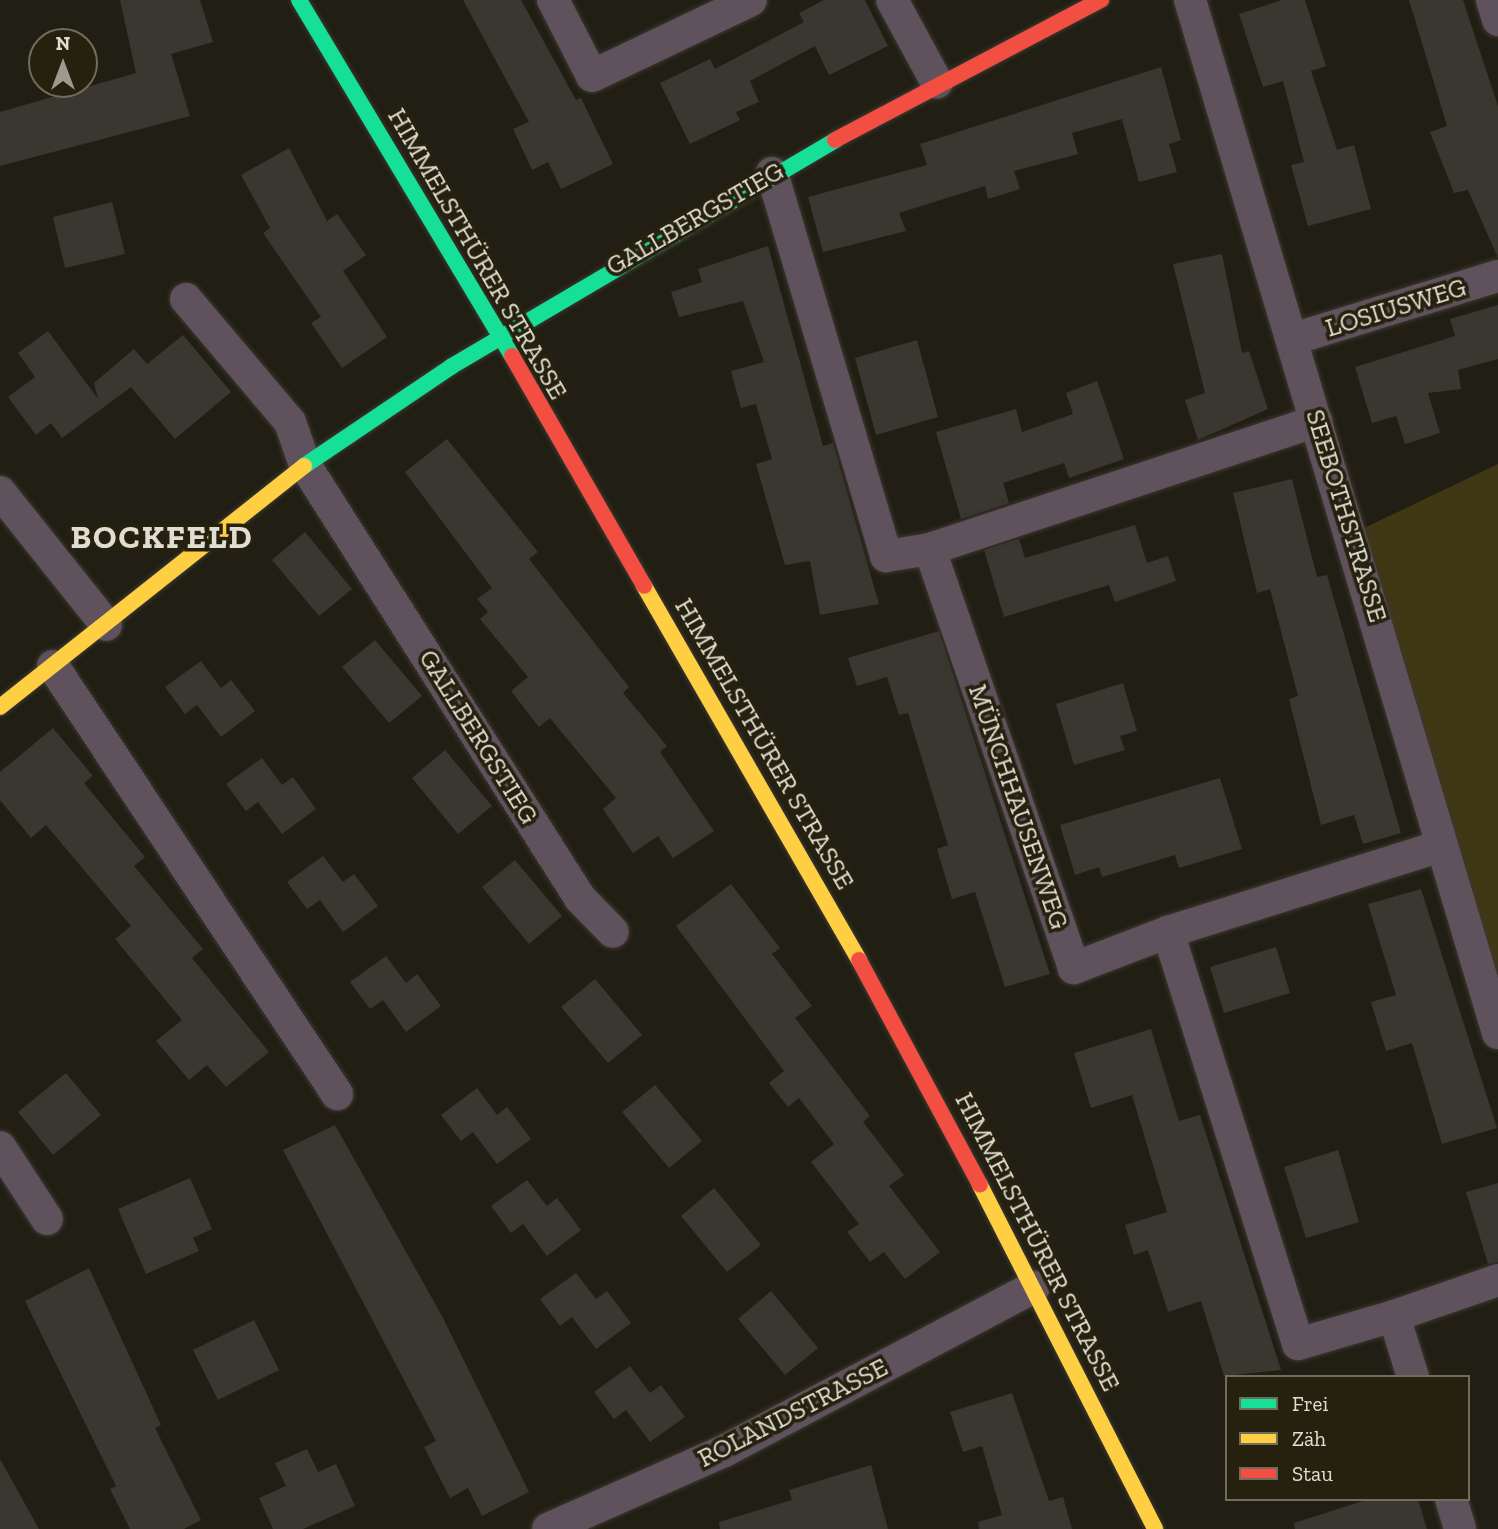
<!DOCTYPE html>
<html>
<head>
<meta charset="utf-8">
<style>
  body { margin:0 }
  #map { position:relative; width:1498px; height:1529px; overflow:hidden; background:#211e14; font-family:"Zilla Slab",serif }
  div>[style] { position:absolute }
  [style*='--x'] { left:calc(var(--x)*1px); top:calc(var(--y)*1px); width:calc(var(--w)*1px); rotate:calc(var(--a)*1deg) }
  .green>* { inset:0; background:#403814 }
  .building>* { inset:0; background:#3a3730 }
  .roads { filter:drop-shadow(0 0 2px #3b382f) drop-shadow(0 0 2px #3b382f) }
  .street>* { height:32px; margin:-16px; padding:0 16px; transform-origin:16px; border-radius:16px; background:#60525c }
  .fast>* { height:16px; margin:-8px; padding:0 8px; transform-origin:8px; border-radius:8px; background:#16e098 }
  .slow>* { height:16px; margin:-8px; padding:0 8px; transform-origin:8px; border-radius:8px; background:#ffcf43 }
  .jam>* { height:16px; margin:-8px; padding:0 8px; transform-origin:8px; border-radius:8px; background:#f24e42 }
  span { translate:-50% -50%; white-space:nowrap; text-align:center; line-height:1.15; -webkit-text-stroke:7px #26210f; paint-order:stroke }
  .street-label { font-size:26px; color:#e0ded2 }
  .district-label { font-size:33px; color:#e0ded2; font-weight:700; letter-spacing:2px }
  .legend { position:absolute; left:1225px; top:1375px; width:245px; height:126px; box-sizing:border-box; background:#26210f; border:2px solid #706d5d; margin:0; padding:9px 12px; list-style:none; font-size:21px; color:#e0ded2 }
  .legend li { display:flex; align-items:center; gap:14px; height:35px }
  .legend b { width:35px; border:2px solid #706d5d }
  .north { position:absolute; left:28px; top:28px; width:70px; height:70px; box-sizing:border-box; background:#26210f; border:2px solid #706d5d; border-radius:50%; rotate:0deg; font-size:19px; font-weight:700; line-height:28px; text-align:center; color:#e0ded2 }
  .north::after { content:''; display:block; margin:auto; width:24px; height:32px; background:#9d9b90; clip-path:polygon(50% 0,100% 100%,50% 72%,0 100%) }
</style>
</head>
<body>
<div id="map">
  <div class="green">
    <i style="clip-path:polygon(1498px 464px,1498px 995px,1358px 531px)"></i>
  </div>
  <div class="building">
    <i style="clip-path:polygon(120px 0,200px 0,213px 42px,171px 54px,190px 116px,0 166px,0 112px,136px 73px)"></i>
    <i style="clip-path:polygon(463px 0,521px 0,576px 100px,581px 98px,613px 164px,561px 189px,548px 162px,532px 170px,513px 129px,529px 122px)"></i>
    <i style="clip-path:polygon(824px 0,865px 0,888px 46px,829px 75px,815px 46px,750px 81px,759px 102px,736px 112px,740px 120px,690px 144px,660px 83px,710px 59px,715px 69px,804px 22px,799px 13px)"></i>
    <i style="clip-path:polygon(1282px 0,1305px 0,1326px 66px,1311px 71px,1337px 150px,1354px 145px,1371px 209px,1308px 226px,1291px 165px,1304px 162px,1283px 81px,1263px 87px,1239px 14px)"></i>
    <i style="clip-path:polygon(1409px 0,1463px 0,1498px 106px,1498px 258px,1468px 190px,1454px 193px,1430px 132px,1447px 126px)"></i>
    <i style="clip-path:polygon(1161px 67px,1181px 140px,1169px 144px,1177px 172px,1139px 182px,1122px 119px,1072px 133px,1078px 154px,1014px 171px,1020px 189px,988px 199px,985px 186px,899px 213px,906px 231px,823px 252px,808px 197px,927px 165px,920px 144px)"></i>
    <i style="clip-path:polygon(289px 148px,327px 221px,337px 214px,366px 255px,343px 271px,387px 337px,342px 368px,311px 323px,321px 317px,263px 233px,270px 228px,241px 175px)"></i>
    <i style="clip-path:polygon(112px 202px,125px 254px,65px 268px,53px 217px)"></i>
    <i style="clip-path:polygon(768px 246px,823px 446px,833px 443px,879px 604px,820px 615px,810px 561px,785px 565px,756px 464px,772px 459px,756px 404px,741px 408px,731px 371px,764px 362px,743px 301px,679px 317px,671px 292px,702px 282px,698px 269px)"></i>
    <i style="clip-path:polygon(1222px 254px,1242px 353px,1249px 351px,1268px 409px,1198px 440px,1185px 400px,1205px 393px,1173px 264px)"></i>
    <i style="clip-path:polygon(1498px 305px,1498px 359px,1458px 370px,1461px 389px,1428px 393px,1440px 433px,1405px 444px,1396px 416px,1372px 423px,1355px 367px,1455px 336px,1450px 319px)"></i>
    <i style="clip-path:polygon(48px 331px,98px 399px,94px 383px,134px 349px,147px 364px,183px 335px,231px 392px,175px 439px,131px 387px,62px 438px,51px 423px,36px 435px,8px 397px,35px 377px,18px 353px)"></i>
    <i style="clip-path:polygon(917px 340px,938px 417px,876px 435px,855px 358px)"></i>
    <i style="clip-path:polygon(1097px 381px,1124px 459px,1069px 478px,1064px 463px,1003px 483px,1009px 503px,961px 519px,936px 432px,1016px 409px,1022px 432px,1073px 414px,1066px 393px)"></i>
    <i style="clip-path:polygon(447px 439px,538px 552px,529px 559px,629px 687px,623px 693px,667px 746px,660px 752px,714px 831px,673px 858px,658px 836px,633px 853px,603px 809px,616px 798px,550px 718px,539px 727px,511px 691px,528px 677px,480px 619px,488px 612px,477px 599px,492px 588px,405px 472px)"></i>
    <i style="clip-path:polygon(1292px 479px,1317px 577px,1327px 575px,1401px 833px,1363px 844px,1354px 815px,1321px 825px,1289px 699px,1298px 696px,1270px 589px,1257px 593px,1233px 493px)"></i>
    <i style="clip-path:polygon(1135px 525px,1147px 563px,1168px 556px,1176px 581px,1115px 602px,1109px 585px,1004px 617px,984px 550px,1019px 539px,1025px 558px)"></i>
    <i style="clip-path:polygon(305px 532px,352px 589px,319px 616px,272px 560px)"></i>
    <i style="clip-path:polygon(939px 631px,1050px 974px,1005px 987px,975px 892px,952px 899px,937px 849px,948px 845px,908px 713px,899px 715px,887px 677px,857px 686px,848px 658px)"></i>
    <i style="clip-path:polygon(375px 640px,422px 696px,389px 723px,342px 667px)"></i>
    <i style="clip-path:polygon(201px 661px,221px 688px,231px 680px,255px 711px,221px 737px,197px 705px,185px 714px,165px 687px)"></i>
    <i style="clip-path:polygon(1123px 683px,1137px 731px,1120px 736px,1125px 750px,1074px 765px,1056px 704px)"></i>
    <i style="clip-path:polygon(53px 728px,93px 776px,84px 783px,145px 857px,134px 866px,203px 949px,192px 958px,269px 1052px,226px 1087px,207px 1065px,189px 1080px,156px 1041px,182px 1020px,115px 939px,131px 926px,46px 825px,31px 838px,0 800px,0 772px)"></i>
    <i style="clip-path:polygon(445px 750px,492px 806px,458px 834px,412px 778px)"></i>
    <i style="clip-path:polygon(262px 758px,282px 785px,293px 777px,316px 809px,282px 834px,258px 802px,246px 811px,226px 784px)"></i>
    <i style="clip-path:polygon(1220px 778px,1242px 849px,1179px 868px,1175px 855px,1102px 877px,1099px 867px,1075px 875px,1060px 825px)"></i>
    <i style="clip-path:polygon(323px 856px,343px 882px,354px 874px,378px 906px,343px 932px,320px 900px,307px 909px,287px 882px)"></i>
    <i style="clip-path:polygon(515px 860px,562px 916px,529px 944px,482px 887px)"></i>
    <i style="clip-path:polygon(731px 884px,780px 948px,772px 954px,812px 1006px,795px 1018px,870px 1116px,863px 1122px,904px 1175px,889px 1186px,940px 1252px,905px 1279px,884px 1252px,870px 1262px,847px 1232px,859px 1224px,811px 1162px,834px 1144px,799px 1098px,788px 1107px,769px 1083px,784px 1071px,676px 926px)"></i>
    <i style="clip-path:polygon(1421px 889px,1497px 1128px,1442px 1144px,1412px 1043px,1386px 1051px,1371px 1002px,1396px 995px,1368px 904px)"></i>
    <i style="clip-path:polygon(1276px 947px,1290px 993px,1224px 1013px,1210px 967px)"></i>
    <i style="clip-path:polygon(386px 956px,406px 983px,417px 974px,441px 1006px,406px 1032px,383px 1000px,370px 1009px,350px 982px)"></i>
    <i style="clip-path:polygon(595px 979px,642px 1035px,608px 1063px,561px 1007px)"></i>
    <i style="clip-path:polygon(1151px 1029px,1179px 1121px,1200px 1115px,1281px 1370px,1224px 1376px,1201px 1301px,1168px 1312px,1148px 1250px,1134px 1255px,1125px 1225px,1167px 1212px,1132px 1095px,1091px 1108px,1074px 1053px)"></i>
    <i style="clip-path:polygon(66px 1073px,101px 1115px,53px 1155px,18px 1112px)"></i>
    <i style="clip-path:polygon(655px 1085px,702px 1141px,669px 1168px,622px 1112px)"></i>
    <i style="clip-path:polygon(477px 1088px,497px 1115px,507px 1107px,531px 1139px,497px 1164px,473px 1132px,461px 1141px,441px 1115px)"></i>
    <i style="clip-path:polygon(335px 1125px,442px 1316px,529px 1492px,482px 1516px,468px 1488px,450px 1498px,424px 1447px,436px 1441px,283px 1150px)"></i>
    <i style="clip-path:polygon(1338px 1150px,1359px 1222px,1306px 1238px,1284px 1167px)"></i>
    <i style="clip-path:polygon(190px 1178px,212px 1229px,193px 1238px,199px 1251px,146px 1274px,118px 1209px)"></i>
    <i style="clip-path:polygon(527px 1180px,547px 1206px,557px 1198px,581px 1230px,547px 1256px,523px 1224px,511px 1233px,491px 1206px)"></i>
    <i style="clip-path:polygon(1498px 1183px,1498px 1262px,1488px 1264px,1466px 1192px)"></i>
    <i style="clip-path:polygon(714px 1188px,761px 1245px,727px 1272px,681px 1216px)"></i>
    <i style="clip-path:polygon(89px 1268px,161px 1425px,155px 1428px,201px 1520px,184px 1529px,130px 1529px,110px 1489px,116px 1486px,25px 1301px)"></i>
    <i style="clip-path:polygon(576px 1273px,596px 1299px,607px 1291px,631px 1323px,596px 1349px,572px 1317px,560px 1326px,540px 1299px)"></i>
    <i style="clip-path:polygon(771px 1291px,818px 1348px,785px 1375px,738px 1319px)"></i>
    <i style="clip-path:polygon(254px 1320px,279px 1370px,218px 1400px,193px 1350px)"></i>
    <i style="clip-path:polygon(630px 1366px,650px 1393px,661px 1385px,685px 1417px,650px 1442px,626px 1410px,614px 1419px,594px 1392px)"></i>
    <i style="clip-path:polygon(1012px 1393px,1049px 1501px,1063px 1497px,1072px 1529px,979px 1529px,978px 1522px,1002px 1515px,982px 1446px,963px 1452px,950px 1412px)"></i>
    <i style="clip-path:polygon(307px 1449px,318px 1472px,336px 1464px,355px 1506px,303px 1529px,273px 1529px,259px 1498px,286px 1486px,275px 1463px)"></i>
    <i style="clip-path:polygon(0 1459px,39px 1529px,0 1529px)"></i>
    <i style="clip-path:polygon(871px 1465px,888px 1529px,720px 1529px,719px 1522px,792px 1500px,789px 1490px)"></i>
    <i style="clip-path:polygon(1369px 1499px,1418px 1499px,1427px 1529px,1295px 1529px,1294px 1523px)"></i>
  </div>
  <div class="roads">
    <div class="street">
      <i style="--x:553;--y:0;--w:85;--a:62.8"></i>
      <i style="--x:592;--y:76;--w:176;--a:-25.5"></i>
      <i style="--x:892;--y:0;--w:94;--a:61.5"></i>
      <i style="--x:1190;--y:0;--w:1078;--a:73.4"></i>
      <i style="--x:1492;--y:0;--w:21;--a:73"></i>
      <i style="--x:772;--y:173;--w:400;--a:73.4"></i>
      <i style="--x:886;--y:556;--w:45;--a:-9"></i>
      <i style="--x:186;--y:299;--w:161;--a:49.8"></i>
      <i style="--x:290;--y:422;--w:46;--a:70.8"></i>
      <i style="--x:305;--y:465;--w:513;--a:57.58"></i>
      <i style="--x:580;--y:898;--w:47;--a:45.9"></i>
      <i style="--x:1293;--y:339;--w:214;--a:-17.1"></i>
      <i style="--x:0;--y:492;--w:170;--a:51.4"></i>
      <i style="--x:53;--y:666;--w:514;--a:56.43"></i>
      <i style="--x:1168;--y:932;--w:101;--a:159"></i>
      <i style="--x:1074;--y:968;--w:443;--a:-109"></i>
      <i style="--x:930;--y:549;--w:407;--a:-18.3"></i>
      <i style="--x:0;--y:1147;--w:86;--a:56.9"></i>
      <i style="--x:1394;--y:1316;--w:100;--a:163.7"></i>
      <i style="--x:1298;--y:1344;--w:432;--a:-107.5"></i>
      <i style="--x:1168;--y:932;--w:286;--a:-17.5"></i>
      <i style="--x:1413;--y:1377;--w:64;--a:-107.3"></i>
      <i style="--x:1394;--y:1316;--w:110;--a:-19.1"></i>
      <i style="--x:1451;--y:1499;--w:31;--a:73"></i>
      <i style="--x:548;--y:1529;--w:193;--a:-23.9"></i>
      <i style="--x:724;--y:1451;--w:351;--a:-27.9"></i>
    </div>
    <div class="fast">
      <i style="--x:299;--y:0;--w:415;--a:59.1"></i>
      <i style="--x:304;--y:466;--w:179;--a:-34"></i>
      <i style="--x:452;--y:366;--w:445;--a:-30.5"></i>
    </div>
    <div class="slow">
      <i style="--x:644;--y:586;--w:431;--a:60.1"></i>
      <i style="--x:0;--y:707;--w:388;--a:-38.4"></i>
      <i style="--x:980;--y:1185;--w:386;--a:63"></i>
    </div>
    <div class="jam">
      <i style="--x:835;--y:140;--w:301;--a:-27.8"></i>
      <i style="--x:512;--y:356;--w:265;--a:60.1"></i>
      <i style="--x:859;--y:960;--w:255;--a:61.7"></i>
    </div>
  </div>
  <div class="street-label">
    <span style="left:695px;top:219px;rotate:-30deg">GALLBERGSTIEG</span>
    <span style="left:477px;top:254px;rotate:60deg">HIMMELSTHÜRER STRASSE</span>
    <span style="left:1396px;top:308px;rotate:-17deg">LOSIUSWEG</span>
    <span style="left:1346px;top:516px;rotate:73deg">SEEBOTHSTRASSE</span>
    <span style="left:478px;top:737px;rotate:58deg">GALLBERGSTIEG</span>
    <span style="left:764px;top:744px;rotate:60deg">HIMMELSTHÜRER STRASSE</span>
    <span style="left:1018px;top:807px;rotate:71deg">MÜNCHHAUSENWEG</span>
    <span style="left:1037px;top:1242px;rotate:63deg">HIMMELSTHÜRER STRASSE</span>
    <span style="left:793px;top:1413px;rotate:-27deg">ROLANDSTRASSE</span>
  </div>
  <div class="district-label">
    <span style="left:162px;top:537px">BOCKFELD</span>
  </div>
  <ul class="legend">
  <li><b style="height:9px;background:#16e098"></b>Frei</li>
  <li><b style="height:9px;background:#ffcf43"></b>Zäh</li>
  <li><b style="height:9px;background:#f24e42"></b>Stau</li>
  </ul>
  <div class="north">N</div>
</div>
</body>
</html>
